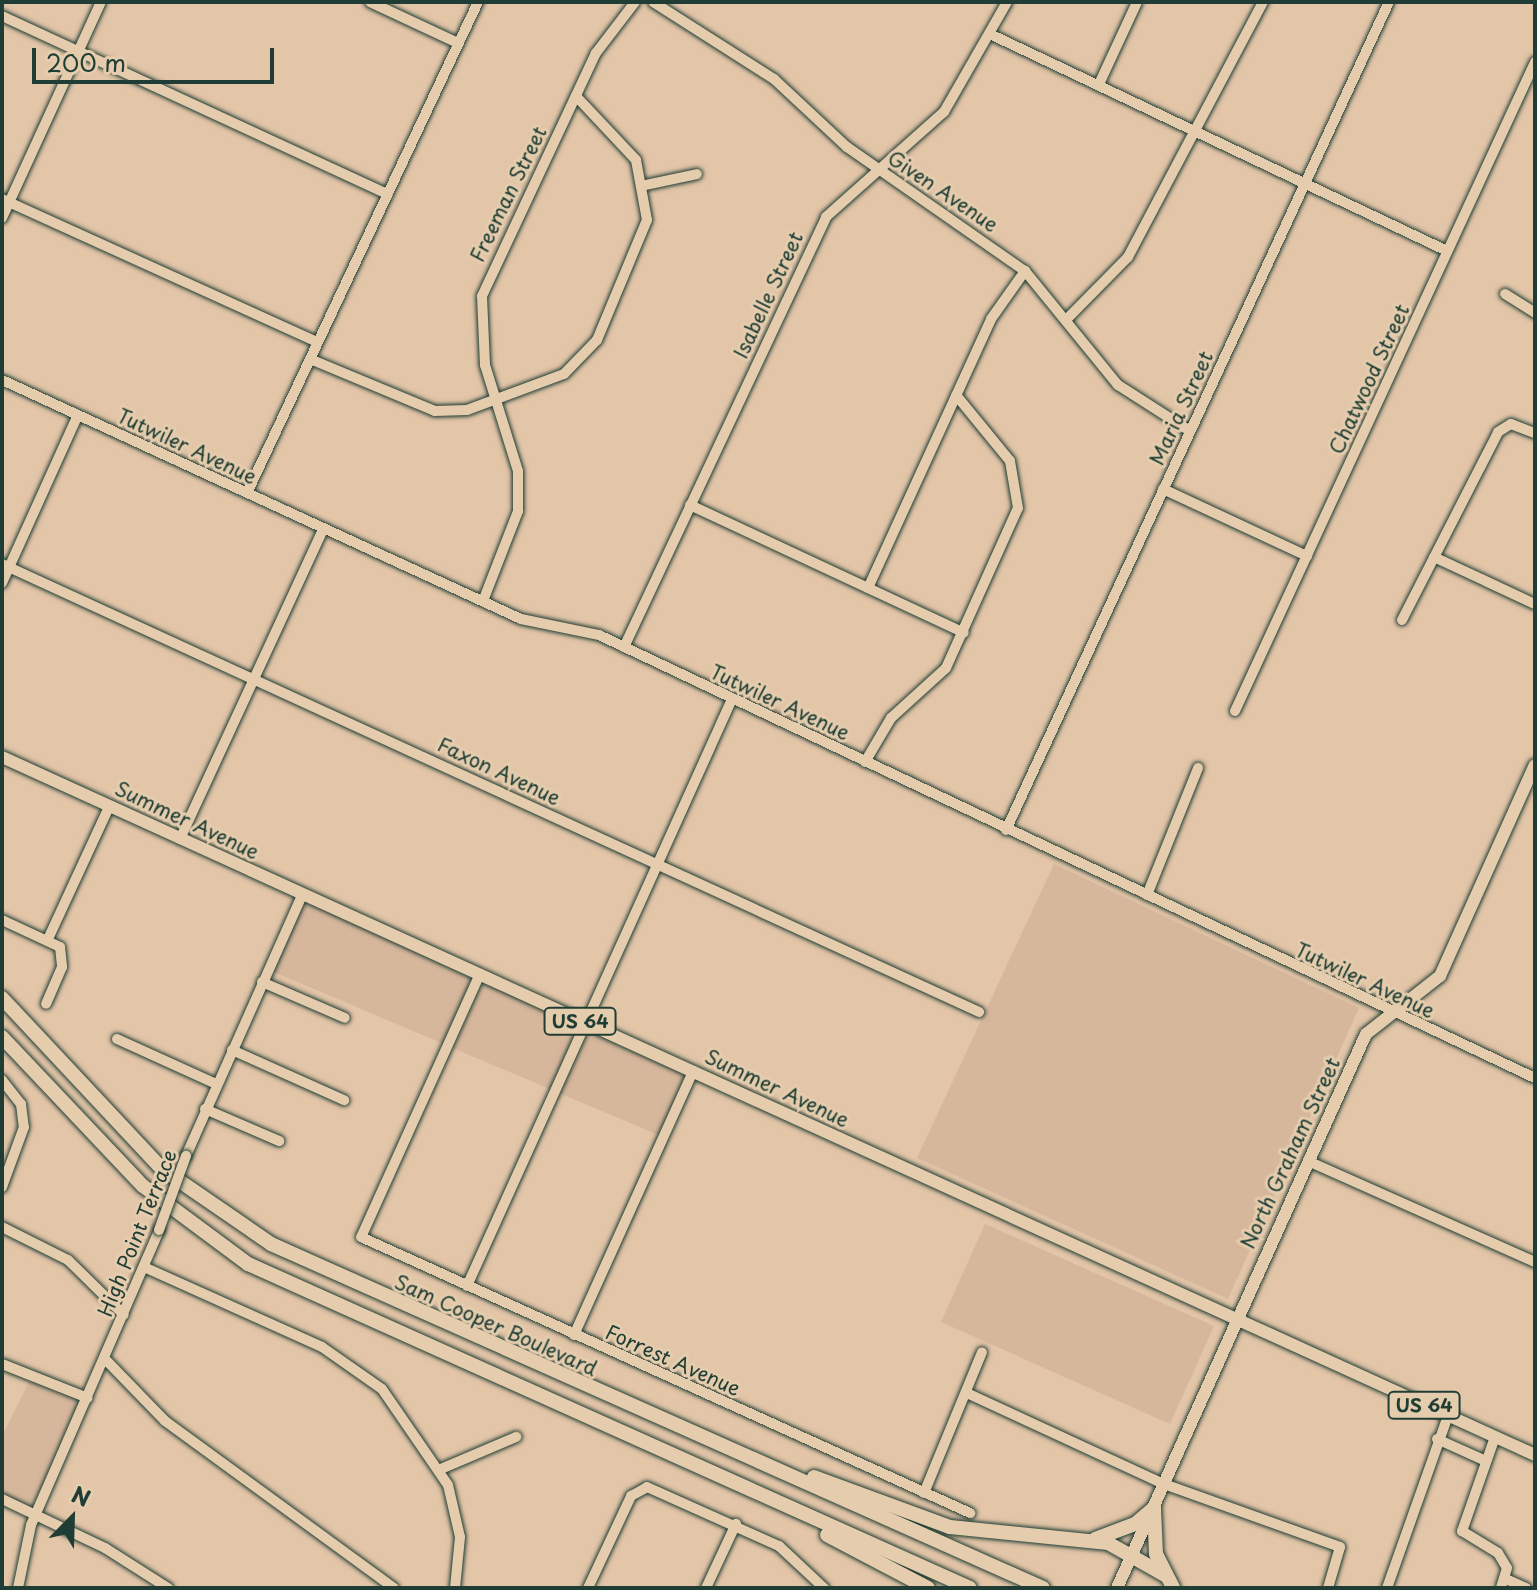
<!DOCTYPE html>
<html>
<head>
<meta charset="utf-8">
<style>
  body { margin:0 }
  #map { position:relative; width:1537px; height:1590px; overflow:hidden; background:#e3c5a8; font-family:"Playpen Sans",sans-serif }
  div>[style] { position:absolute }
  [style*='--x'] { left:calc(var(--x)*1px); top:calc(var(--y)*1px); width:calc(var(--w)*1px); rotate:calc(var(--a)*1deg) }
  .built>* { inset:0; background:#d7b79c }
  .roads { filter:drop-shadow(0 0 2px #1f3d34) drop-shadow(0 0 2px #1f3d34) }
  .minor>* { height:10px; margin:-5px; padding:0 5px; transform-origin:5px; border-radius:5px; background:#e4ccad }
  .major>* { height:12px; margin:-6px; padding:0 6px; transform-origin:6px; border-radius:6px; background:#e4ccad }
  .highway>* { height:14px; margin:-7px; padding:0 7px; transform-origin:7px; border-radius:7px; background:#e4ccad }
  .bridges { filter:drop-shadow(0 0 2px #1f3d34) drop-shadow(0 0 2px #1f3d34) }
  .minor-bridge>* { height:10px; margin:-5px; padding:0 5px; transform-origin:5px; border-radius:5px; background:#e4ccad }
  span { translate:-50% -50%; white-space:nowrap; text-align:center; line-height:1.15; -webkit-text-stroke:6px #e4ccad; paint-order:stroke }
  .shield-label span { padding:2px 6px; background:#e4ccad; border:2px solid; border-radius:6px; -webkit-text-stroke-width:0 }
  .shield-label { font-size:18px; color:#1f3d34; font-weight:700 }
  .street-label { font-size:20px; color:#1f3d34 }
  .frame { position:absolute; inset:0; border:4px solid #1f3d34; pointer-events:none }
  .north { position:absolute; left:32px; top:1478px; width:80px; height:80px; -webkit-text-stroke:6px #e4ccad; paint-order:stroke; rotate:23deg; font-size:22px; font-weight:700; line-height:32px; text-align:center; color:#1f3d34 }
  .north::after { content:''; display:block; margin:auto; width:28px; height:36px; background:#1f3d34; clip-path:polygon(50% 0,100% 100%,50% 72%,0 100%) }
  .scale { position:absolute; left:32px; top:48px; width:242px; height:36px; box-sizing:border-box; border:4px solid #1f3d34; border-top:0; padding-left:10px; font-size:24px; line-height:28px; white-space:nowrap; color:#1f3d34; -webkit-text-stroke:6px #e4ccad; paint-order:stroke }
</style>
</head>
<body>
<div id="map">
  <div class="built">
    <i style="clip-path:polygon(1054px 864px,1359px 1008px,1228px 1299px,917px 1158px)"></i>
    <i style="clip-path:polygon(302px 896px,693px 1071px,663px 1137px,269px 970px)"></i>
    <i style="clip-path:polygon(985px 1224px,1214px 1326px,1170px 1424px,941px 1322px)"></i>
    <i style="clip-path:polygon(32px 1376px,88px 1398px,36px 1515px,2px 1495px,2px 1436px)"></i>
  </div>
  <div class="roads">
    <div class="minor">
      <i style="--x:370;--y:2;--w:97;--a:25"></i>
      <i style="--x:653;--y:2;--w:143;--a:32.5"></i>
      <i style="--x:774;--y:79;--w:100;--a:43"></i>
      <i style="--x:847;--y:147;--w:217;--a:34.9"></i>
      <i style="--x:1025;--y:271;--w:147;--a:50.8"></i>
      <i style="--x:1118;--y:385;--w:85;--a:32.6"></i>
      <i style="--x:2;--y:16;--w:425;--a:24.8"></i>
      <i style="--x:992;--y:35;--w:504;--a:25.39"></i>
      <i style="--x:1099;--y:84;--w:90;--a:-65.1"></i>
      <i style="--x:645;--y:185;--w:53;--a:-11.9"></i>
      <i style="--x:2;--y:199;--w:346;--a:24.4"></i>
      <i style="--x:2;--y:218;--w:238;--a:-65.4"></i>
      <i style="--x:1505;--y:294;--w:36;--a:32"></i>
      <i style="--x:1066;--y:320;--w:88;--a:-45.5"></i>
      <i style="--x:1128;--y:257;--w:289;--a:-62.1"></i>
      <i style="--x:310;--y:359;--w:135;--a:22.6"></i>
      <i style="--x:435;--y:411;--w:32;--a:-2"></i>
      <i style="--x:467;--y:410;--w:103;--a:-20.4"></i>
      <i style="--x:564;--y:374;--w:47;--a:-45.9"></i>
      <i style="--x:597;--y:340;--w:130;--a:-67.4"></i>
      <i style="--x:647;--y:220;--w:61;--a:-100.4"></i>
      <i style="--x:636;--y:160;--w:88;--a:-133.2"></i>
      <i style="--x:2;--y:380;--w:571;--a:24.73"></i>
      <i style="--x:521;--y:619;--w:80;--a:11.6"></i>
      <i style="--x:599;--y:635;--w:1036;--a:25.33"></i>
      <i style="--x:1163;--y:489;--w:159;--a:25"></i>
      <i style="--x:247;--y:493;--w:543;--a:-64.8"></i>
      <i style="--x:690;--y:505;--w:302;--a:25"></i>
      <i style="--x:1434;--y:557;--w:111;--a:25"></i>
      <i style="--x:2;--y:564;--w:1075;--a:24.63"></i>
      <i style="--x:2;--y:583;--w:184;--a:-65.7"></i>
      <i style="--x:868;--y:588;--w:296;--a:-65.4"></i>
      <i style="--x:991;--y:319;--w:59;--a:-54.7"></i>
      <i style="--x:483;--y:601;--w:97;--a:-68.7"></i>
      <i style="--x:518;--y:511;--w:40;--a:-90"></i>
      <i style="--x:518;--y:471;--w:111;--a:-107.3"></i>
      <i style="--x:485;--y:365;--w:69;--a:-92.5"></i>
      <i style="--x:482;--y:296;--w:268;--a:-64.9"></i>
      <i style="--x:596;--y:53;--w:64;--a:-52.6"></i>
      <i style="--x:1402;--y:620;--w:211;--a:-62.9"></i>
      <i style="--x:1498;--y:432;--w:15;--a:-32"></i>
      <i style="--x:1511;--y:424;--w:26;--a:21"></i>
      <i style="--x:624;--y:647;--w:475;--a:-64.8"></i>
      <i style="--x:826;--y:217;--w:158;--a:-41.7"></i>
      <i style="--x:944;--y:112;--w:127;--a:-60.2"></i>
      <i style="--x:1235;--y:711;--w:715;--a:-65.19"></i>
      <i style="--x:865;--y:762;--w:51;--a:-59.4"></i>
      <i style="--x:891;--y:718;--w:74;--a:-42.3"></i>
      <i style="--x:946;--y:668;--w:175;--a:-65.8"></i>
      <i style="--x:1018;--y:508;--w:48;--a:-99.7"></i>
      <i style="--x:1010;--y:461;--w:85;--a:-129.3"></i>
      <i style="--x:1006;--y:830;--w:912;--a:-65.18"></i>
      <i style="--x:180;--y:839;--w:340;--a:-65.2"></i>
      <i style="--x:1147;--y:895;--w:137;--a:-68.1"></i>
      <i style="--x:2;--y:920;--w:64;--a:25"></i>
      <i style="--x:60;--y:947;--w:20;--a:84"></i>
      <i style="--x:62;--y:967;--w:40;--a:113.4"></i>
      <i style="--x:48;--y:939;--w:145;--a:-65.2"></i>
      <i style="--x:479;--y:976;--w:286;--a:114.3"></i>
      <i style="--x:361;--y:1237;--w:669;--a:24.38"></i>
      <i style="--x:262;--y:982;--w:90;--a:23.4"></i>
      <i style="--x:117;--y:1039;--w:109;--a:24.4"></i>
      <i style="--x:232;--y:1050;--w:123;--a:24.1"></i>
      <i style="--x:2;--y:1080;--w:31;--a:52"></i>
      <i style="--x:21;--y:1104;--w:23;--a:83"></i>
      <i style="--x:24;--y:1127;--w:64;--a:110.1"></i>
      <i style="--x:205;--y:1109;--w:81;--a:23.4"></i>
      <i style="--x:186;--y:1156;--w:285;--a:-66"></i>
      <i style="--x:1308;--y:1161;--w:248;--a:24"></i>
      <i style="--x:2;--y:1227;--w:74;--a:26.6"></i>
      <i style="--x:68;--y:1260;--w:78;--a:44.5"></i>
      <i style="--x:144;--y:1267;--w:195;--a:24.2"></i>
      <i style="--x:322;--y:1347;--w:73;--a:35"></i>
      <i style="--x:382;--y:1389;--w:116;--a:55.5"></i>
      <i style="--x:448;--y:1485;--w:53;--a:77"></i>
      <i style="--x:460;--y:1537;--w:51;--a:95.6"></i>
      <i style="--x:467;--y:1286;--w:644;--a:-65.7"></i>
      <i style="--x:574;--y:1335;--w:290;--a:-65.7"></i>
      <i style="--x:105;--y:1359;--w:86;--a:45.9"></i>
      <i style="--x:165;--y:1421;--w:283;--a:36.1"></i>
      <i style="--x:2;--y:1364;--w:92;--a:21.6"></i>
      <i style="--x:969;--y:1394;--w:215;--a:24.8"></i>
      <i style="--x:1164;--y:1484;--w:187;--a:19.7"></i>
      <i style="--x:1340;--y:1547;--w:43;--a:106.3"></i>
      <i style="--x:1495;--y:1437;--w:100;--a:109.3"></i>
      <i style="--x:1462;--y:1531;--w:42;--a:31.4"></i>
      <i style="--x:1498;--y:1553;--w:17;--a:59"></i>
      <i style="--x:1507;--y:1568;--w:21;--a:107"></i>
      <i style="--x:1437;--y:1439;--w:54;--a:24.2"></i>
      <i style="--x:441;--y:1469;--w:82;--a:-23.1"></i>
      <i style="--x:924;--y:1493;--w:152;--a:-67.6"></i>
      <i style="--x:2;--y:1499;--w:114;--a:25.4"></i>
      <i style="--x:105;--y:1548;--w:75;--a:32.4"></i>
      <i style="--x:1506;--y:1579;--w:22;--a:24"></i>
      <i style="--x:18;--y:1588;--w:64;--a:-78.3"></i>
      <i style="--x:31;--y:1525;--w:322;--a:-66.5"></i>
      <i style="--x:588;--y:1588;--w:102;--a:-64.9"></i>
      <i style="--x:631;--y:1496;--w:18;--a:-29"></i>
      <i style="--x:647;--y:1487;--w:145;--a:24.1"></i>
      <i style="--x:779;--y:1546;--w:62;--a:43"></i>
      <i style="--x:706;--y:1588;--w:71;--a:-64.9"></i>
      <i style="--x:1387;--y:1588;--w:182;--a:-70.5"></i>
    </div>
    <div class="major">
      <i style="--x:2;--y:757;--w:1684;--a:24.48"></i>
      <i style="--x:1117;--y:1588;--w:607;--a:-65.8"></i>
      <i style="--x:1366;--y:1034;--w:94;--a:-38.1"></i>
      <i style="--x:1440;--y:976;--w:231;--a:-65.8"></i>
    </div>
    <div class="highway">
      <i style="--x:2;--y:998;--w:234;--a:46.9"></i>
      <i style="--x:162;--y:1169;--w:132;--a:34.5"></i>
      <i style="--x:271;--y:1244;--w:845;--a:24.02"></i>
      <i style="--x:2;--y:1037;--w:205;--a:46.6"></i>
      <i style="--x:143;--y:1186;--w:131;--a:36.6"></i>
      <i style="--x:248;--y:1264;--w:791;--a:24.17"></i>
      <i style="--x:814;--y:1477;--w:145;--a:20.2"></i>
      <i style="--x:950;--y:1527;--w:159;--a:5.8"></i>
      <i style="--x:1108;--y:1543;--w:65;--a:29.3"></i>
      <i style="--x:1154;--y:1508;--w:46;--a:87.5"></i>
      <i style="--x:1156;--y:1554;--w:38;--a:63"></i>
      <i style="--x:827;--y:1535;--w:114;--a:27.7"></i>
      <i style="--x:1095;--y:1539;--w:43;--a:-20.6"></i>
      <i style="--x:1135;--y:1524;--w:25;--a:-40"></i>
    </div>
  </div>
  <div class="bridges">
    <div class="minor-bridge">
      <i style="--x:159;--y:1230;--w:79;--a:-70"></i>
    </div>
  </div>
  <div class="shield-label">
    <span style="left:580px;top:1021px">US 64</span>
    <span style="left:1424px;top:1405px">US 64</span>
  </div>
  <div class="street-label">
    <span style="left:943px;top:191px;rotate:34deg">Given Avenue</span>
    <span style="left:508px;top:194px;rotate:-64deg">Freeman Street</span>
    <span style="left:768px;top:295px;rotate:-65deg">Isabelle Street</span>
    <span style="left:1369px;top:379px;rotate:-65deg">Chatwood Street</span>
    <span style="left:1181px;top:408px;rotate:-65deg">Maria Street</span>
    <span style="left:187px;top:446px;rotate:25deg">Tutwiler Avenue</span>
    <span style="left:780px;top:702px;rotate:25deg">Tutwiler Avenue</span>
    <span style="left:499px;top:771px;rotate:25deg">Faxon Avenue</span>
    <span style="left:187px;top:820px;rotate:25deg">Summer Avenue</span>
    <span style="left:1365px;top:980px;rotate:25deg">Tutwiler Avenue</span>
    <span style="left:777px;top:1088px;rotate:25deg">Summer Avenue</span>
    <span style="left:1290px;top:1153px;rotate:-65deg">North Graham Street</span>
    <span style="left:137px;top:1233px;rotate:-68deg">High Point Terrace</span>
    <span style="left:496px;top:1325px;rotate:24deg">Sam Cooper Boulevard</span>
    <span style="left:673px;top:1360px;rotate:24deg">Forrest Avenue</span>
  </div>
  <div class="frame"></div>
  <div class="north">N</div>
  <div class="scale">200 m</div>
</div>
</body>
</html>
